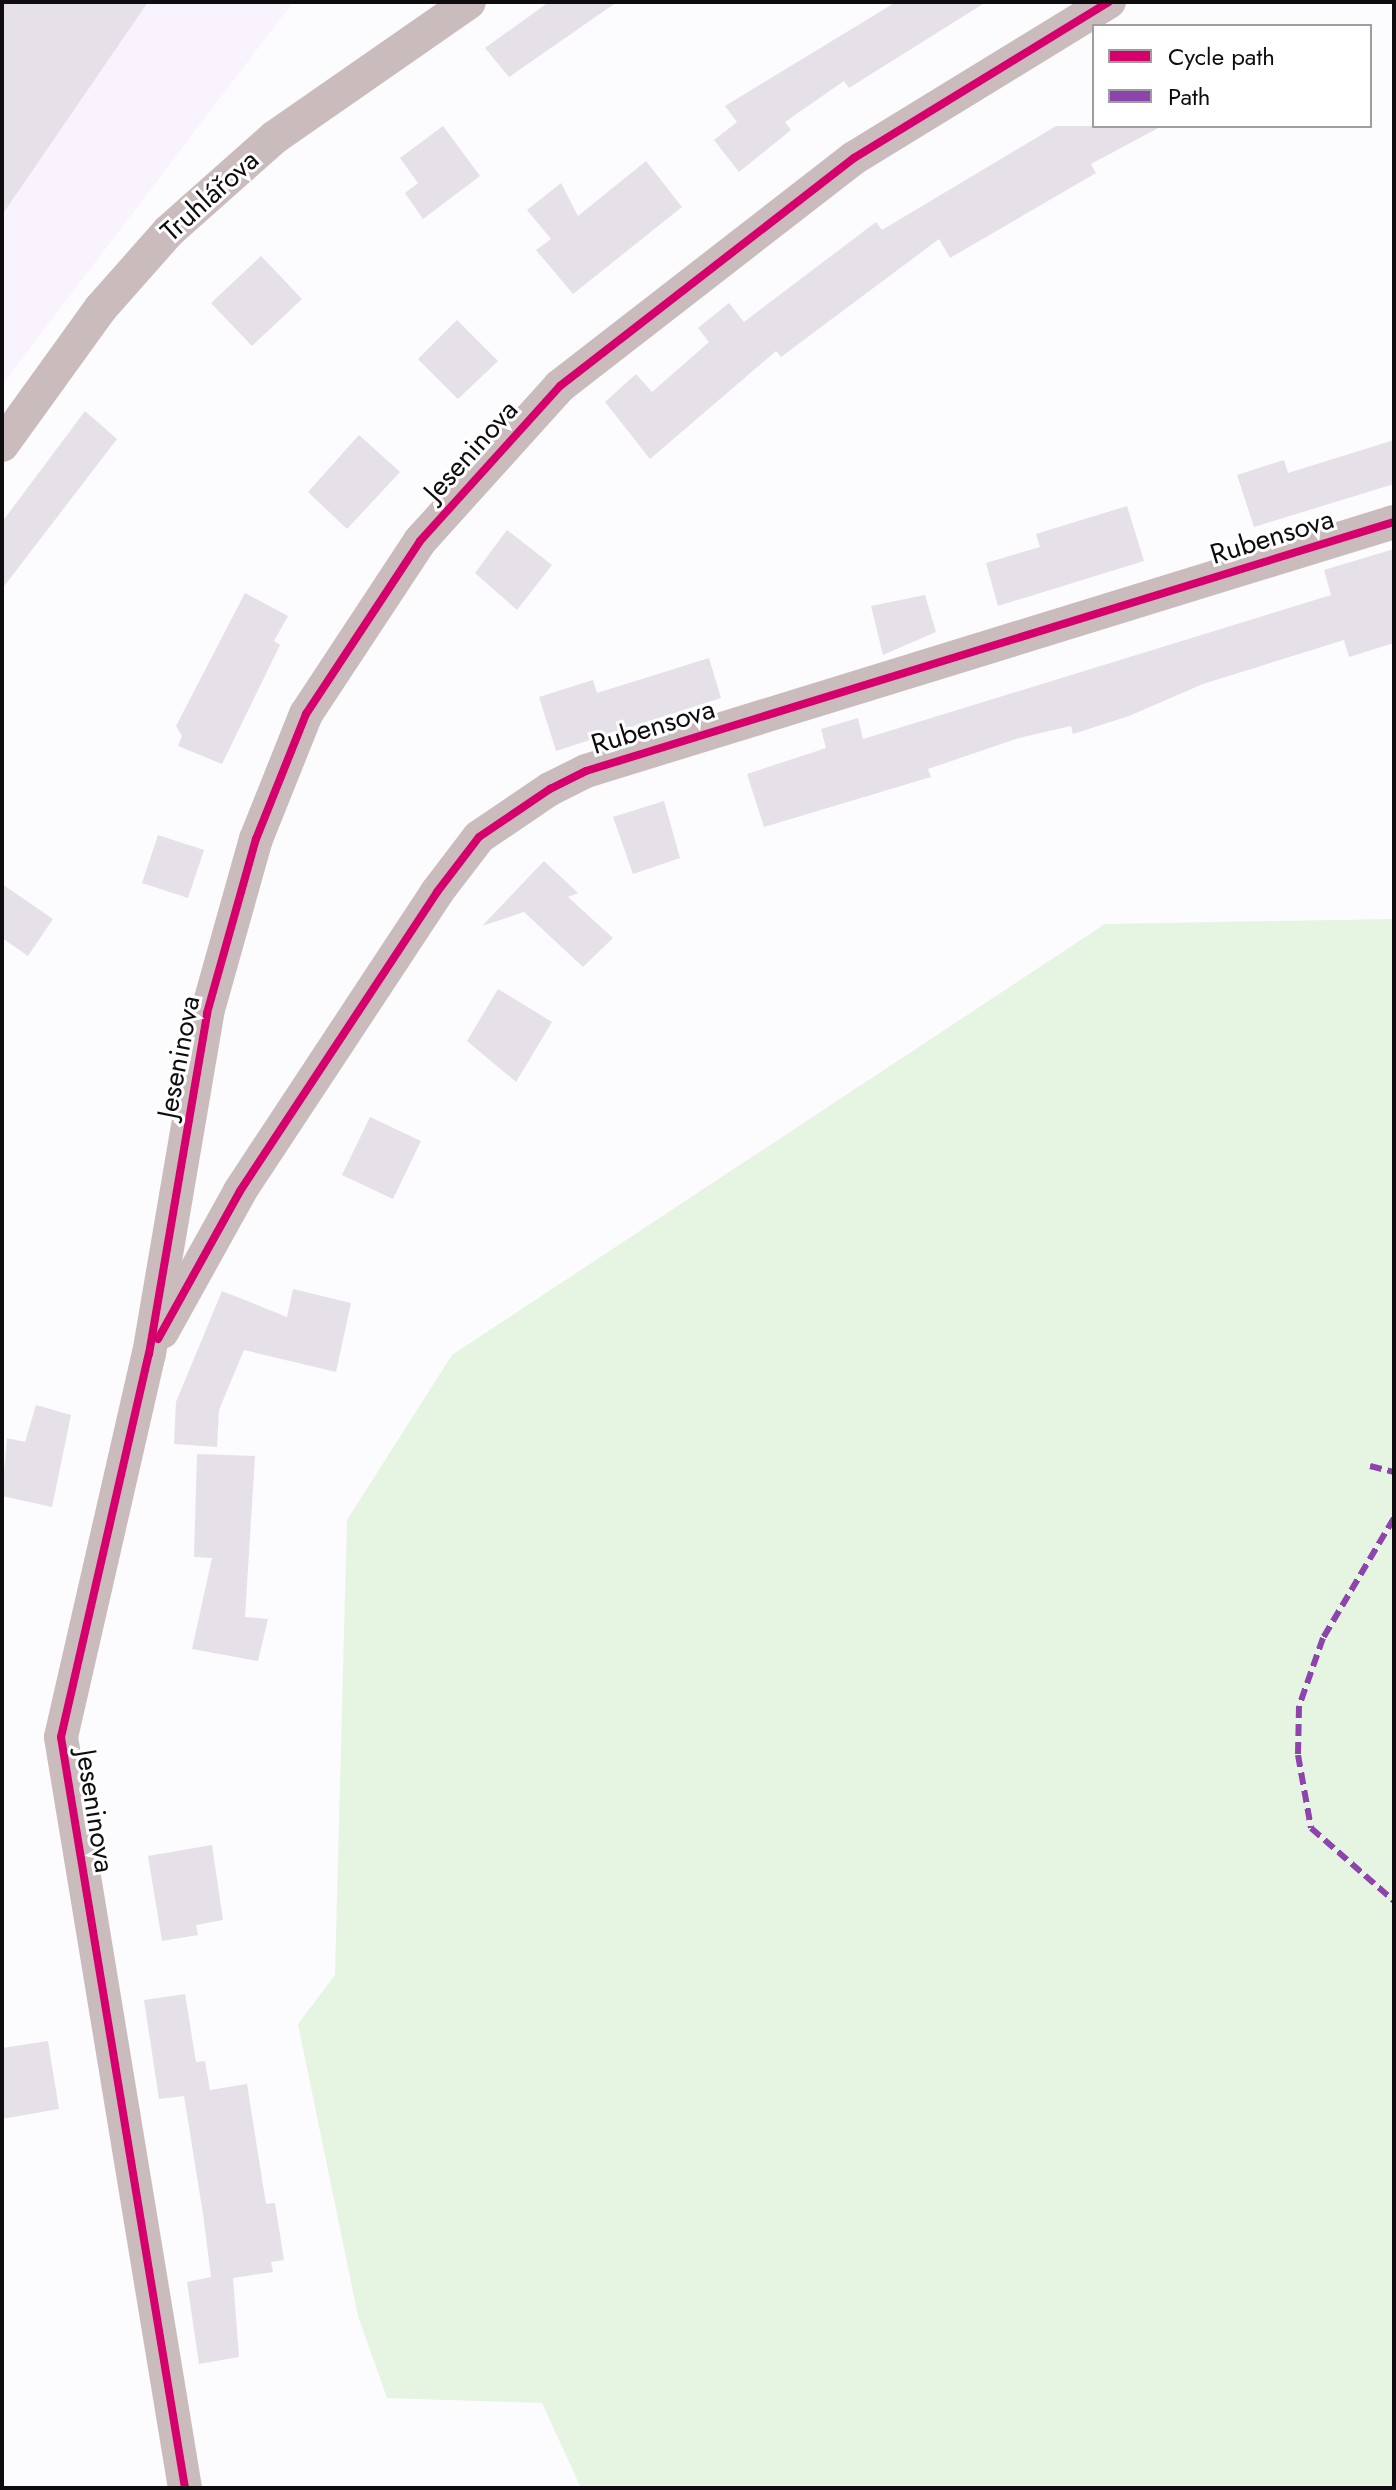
<!DOCTYPE html>
<html>
<head>
<meta charset="utf-8">
<style>
  body { margin:0 }
  #map { position:relative; width:1396px; height:2490px; overflow:hidden; background:#fcfbfd; font-family:Jost,sans-serif }
  div>[style] { position:absolute }
  [style*='--x'] { left:calc(var(--x)*1px); top:calc(var(--y)*1px); width:calc(var(--w)*1px); rotate:calc(var(--a)*1deg) }
  .built>* { inset:0; background:#f9f3fe }
  .green>* { inset:0; background:#e6f4e2 }
  .building>* { inset:0; background:#e6e1e9 }
  .minor>* { height:34px; margin:-17px; padding:0 17px; transform-origin:17px; border-radius:17px; background:#cabcbc }
  .quiet>* { height:6px; margin-top:-3px; transform-origin:0; background:repeating-linear-gradient(90deg,#8e44ad 0 12px,transparent 0 18px) }
  .cycleway>* { height:8px; margin:-4px; padding:0 4px; transform-origin:4px; border-radius:4px; background:#d6006c }
  span { translate:-50% -50%; white-space:nowrap; text-align:center; line-height:1.15; -webkit-text-stroke:6px #fff; paint-order:stroke }
  .street-label { font-size:28px; color:#0e0c0f }
  .frame { position:absolute; inset:0; border:4px solid #0e0c0f; pointer-events:none }
  .legend { position:absolute; left:1092px; top:24px; width:280px; height:104px; box-sizing:border-box; background:#fff; border:2px solid #9f9e9f; margin:0; padding:10px 14px; list-style:none; font-size:24px; color:#0e0c0f }
  .legend li { display:flex; align-items:center; gap:16px; height:40px }
  .legend b { width:40px; border:2px solid #9f9e9f }
</style>
</head>
<body>
<div id="map">
  <div class="built">
    <i style="clip-path:polygon(2px 2px,293px 2px,2px 385px)"></i>
  </div>
  <div class="green">
    <i style="clip-path:polygon(1394px 919px,1394px 2488px,581px 2488px,542px 2403px,387px 2398px,358px 2316px,298px 2024px,335px 1975px,347px 1520px,452px 1355px,1105px 924px)"></i>
  </div>
  <div class="building">
    <i style="clip-path:polygon(2px 2px,148px 2px,2px 215px)"></i>
    <i style="clip-path:polygon(549px 2px,617px 2px,509px 77px,485px 48px)"></i>
    <i style="clip-path:polygon(896px 2px,986px 2px,849px 88px,844px 81px,785px 122px,791px 130px,739px 172px,714px 140px,737px 122px,725px 106px)"></i>
    <i style="clip-path:polygon(443px 126px,480px 176px,423px 219px,405px 193px,418px 183px,400px 158px)"></i>
    <i style="clip-path:polygon(1056px 126px,1162px 126px,1091px 164px,1096px 173px,950px 258px,939px 239px,781px 357px,776px 351px,650px 459px,605px 402px,636px 374px,652px 392px,709px 342px,698px 328px,729px 303px,744px 322px,876px 222px,882px 230px)"></i>
    <i style="clip-path:polygon(646px 161px,682px 207px,573px 294px,536px 250px,551px 239px,527px 210px,561px 183px,578px 216px)"></i>
    <i style="clip-path:polygon(261px 256px,302px 299px,252px 346px,211px 303px)"></i>
    <i style="clip-path:polygon(457px 320px,498px 361px,458px 399px,418px 359px)"></i>
    <i style="clip-path:polygon(85px 411px,117px 439px,2px 589px,2px 522px)"></i>
    <i style="clip-path:polygon(359px 435px,400px 472px,347px 529px,308px 492px)"></i>
    <i style="clip-path:polygon(1394px 440px,1394px 484px,1254px 527px,1237px 475px,1284px 460px,1288px 473px)"></i>
    <i style="clip-path:polygon(1127px 506px,1144px 561px,998px 606px,986px 563px,1040px 547px,1036px 534px)"></i>
    <i style="clip-path:polygon(507px 530px,552px 565px,517px 610px,475px 573px)"></i>
    <i style="clip-path:polygon(1394px 549px,1394px 643px,1349px 657px,1344px 640px,1203px 684px,1129px 716px,1073px 734px,1071px 726px,1019px 738px,928px 769px,931px 777px,764px 827px,747px 774px,826px 748px,821px 729px,858px 718px,863px 739px,1331px 595px,1324px 570px)"></i>
    <i style="clip-path:polygon(245px 593px,288px 616px,274px 641px,280px 645px,222px 764px,178px 746px,182px 736px,176px 726px)"></i>
    <i style="clip-path:polygon(925px 595px,936px 632px,883px 655px,871px 606px)"></i>
    <i style="clip-path:polygon(709px 658px,721px 698px,556px 751px,539px 697px,593px 680px,597px 693px)"></i>
    <i style="clip-path:polygon(664px 801px,680px 858px,633px 874px,613px 817px)"></i>
    <i style="clip-path:polygon(158px 835px,204px 850px,188px 898px,142px 883px)"></i>
    <i style="clip-path:polygon(544px 861px,578px 893px,568px 897px,613px 938px,583px 967px,524px 912px,482px 926px)"></i>
    <i style="clip-path:polygon(2px 884px,53px 919px,28px 956px,2px 938px)"></i>
    <i style="clip-path:polygon(498px 989px,552px 1022px,516px 1082px,467px 1041px)"></i>
    <i style="clip-path:polygon(370px 1117px,421px 1141px,393px 1199px,342px 1175px)"></i>
    <i style="clip-path:polygon(293px 1289px,351px 1303px,336px 1372px,244px 1350px,219px 1410px,217px 1447px,174px 1444px,176px 1402px,222px 1291px,287px 1317px)"></i>
    <i style="clip-path:polygon(36px 1405px,71px 1415px,52px 1507px,2px 1496px,7px 1438px,25px 1442px)"></i>
    <i style="clip-path:polygon(197px 1454px,255px 1456px,245px 1617px,268px 1619px,258px 1661px,192px 1649px,212px 1558px,194px 1557px)"></i>
    <i style="clip-path:polygon(212px 1845px,223px 1920px,196px 1925px,198px 1935px,162px 1941px,148px 1856px)"></i>
    <i style="clip-path:polygon(185px 1994px,196px 2062px,205px 2061px,210px 2090px,247px 2084px,266px 2204px,275px 2203px,284px 2260px,271px 2262px,273px 2272px,233px 2278px,239px 2357px,199px 2364px,187px 2282px,211px 2277px,203px 2214px,184px 2096px,159px 2099px,144px 2000px)"></i>
    <i style="clip-path:polygon(48px 2041px,59px 2109px,2px 2119px,2px 2048px)"></i>
  </div>
  <div class="minor">
    <i style="--x:2;--y:445;--w:168;--a:-54.2"></i>
    <i style="--x:100;--y:309;--w:104;--a:-48.5"></i>
    <i style="--x:169;--y:231;--w:142;--a:-41.6"></i>
    <i style="--x:275;--y:137;--w:236;--a:-34.8"></i>
    <i style="--x:162;--y:1332;--w:161;--a:-61"></i>
    <i style="--x:240;--y:1191;--w:358;--a:-56.6"></i>
    <i style="--x:437;--y:892;--w:69;--a:-52.6"></i>
    <i style="--x:479;--y:837;--w:86;--a:-34.1"></i>
    <i style="--x:550;--y:789;--w:40;--a:-26.6"></i>
    <i style="--x:586;--y:771;--w:845;--a:-17.13"></i>
    <i style="--x:185;--y:2488;--w:761;--a:-99.38"></i>
    <i style="--x:61;--y:1737;--w:393;--a:-77.1"></i>
    <i style="--x:149;--y:1354;--w:346;--a:-80.3"></i>
    <i style="--x:207;--y:1013;--w:181;--a:-74.3"></i>
    <i style="--x:256;--y:839;--w:135;--a:-68.2"></i>
    <i style="--x:306;--y:714;--w:207;--a:-56.6"></i>
    <i style="--x:420;--y:541;--w:209;--a:-47.9"></i>
    <i style="--x:560;--y:386;--w:372;--a:-37.8"></i>
    <i style="--x:854;--y:158;--w:299;--a:-31.5"></i>
  </div>
  <div class="quiet">
    <i style="--x:1370;--y:1466;--w:25;--a:14"></i>
    <i style="--x:1394;--y:1518;--w:139;--a:120.6"></i>
    <i style="--x:1323;--y:1638;--w:72;--a:109.4"></i>
    <i style="--x:1299;--y:1706;--w:49;--a:91.2"></i>
    <i style="--x:1298;--y:1755;--w:74;--a:79.9"></i>
    <i style="--x:1311;--y:1828;--w:111;--a:41.3"></i>
  </div>
  <div class="cycleway">
    <i style="--x:158;--y:1339;--w:169;--a:-61"></i>
    <i style="--x:240;--y:1191;--w:358;--a:-56.6"></i>
    <i style="--x:437;--y:892;--w:69;--a:-52.6"></i>
    <i style="--x:479;--y:837;--w:86;--a:-34.1"></i>
    <i style="--x:550;--y:789;--w:40;--a:-26.6"></i>
    <i style="--x:586;--y:771;--w:845;--a:-17.13"></i>
    <i style="--x:185;--y:2488;--w:761;--a:-99.38"></i>
    <i style="--x:61;--y:1737;--w:393;--a:-77.1"></i>
    <i style="--x:149;--y:1354;--w:346;--a:-80.3"></i>
    <i style="--x:207;--y:1013;--w:181;--a:-74.3"></i>
    <i style="--x:256;--y:839;--w:135;--a:-68.2"></i>
    <i style="--x:306;--y:714;--w:207;--a:-56.6"></i>
    <i style="--x:420;--y:541;--w:209;--a:-47.9"></i>
    <i style="--x:560;--y:386;--w:372;--a:-37.8"></i>
    <i style="--x:854;--y:158;--w:299;--a:-31.5"></i>
  </div>
  <div class="street-label">
    <span style="left:210px;top:196px;rotate:-42deg">Truhlářova</span>
    <span style="left:471px;top:451px;rotate:-48deg">Jeseninova</span>
    <span style="left:1272px;top:537px;rotate:-17deg">Rubensova</span>
    <span style="left:653px;top:727px;rotate:-17deg">Rubensova</span>
    <span style="left:179px;top:1057px;rotate:-79deg">Jeseninova</span>
    <span style="left:95px;top:1811px;rotate:81deg">Jeseninova</span>
  </div>
  <div class="frame"></div>
  <ul class="legend">
  <li><b style="height:10px;background:#d6006c"></b>Cycle path</li>
  <li><b style="height:10px;background:#8e44ad"></b>Path</li>
  </ul>
</div>
</body>
</html>
